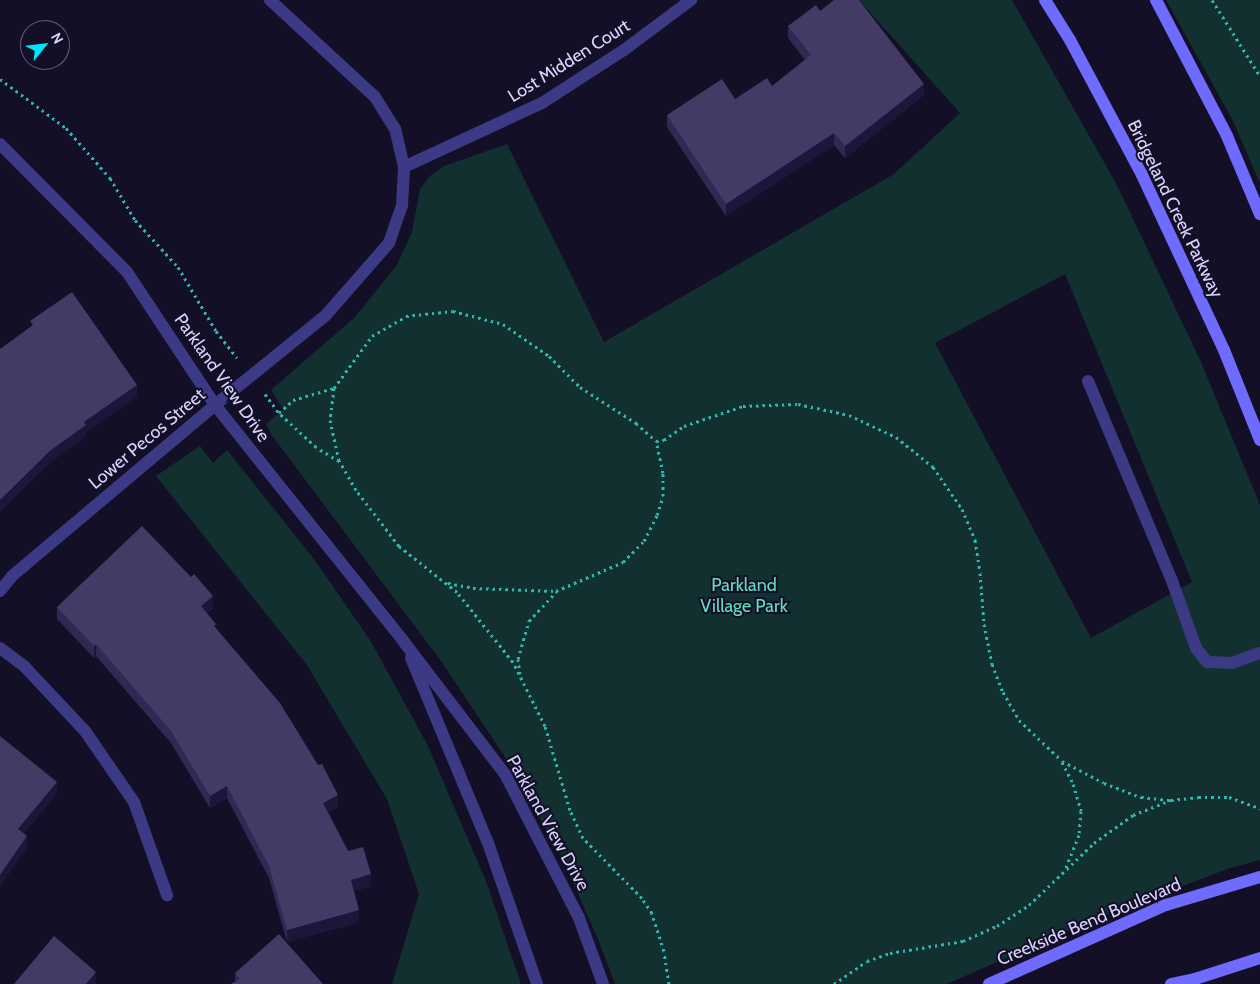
<!DOCTYPE html>
<html>
<head>
<meta charset="utf-8">
<style>
  body { margin:0 }
  #map { position:relative; width:1260px; height:984px; overflow:hidden; background:#130f26; font-family:Cabin,sans-serif }
  div>[style] { position:absolute }
  [style*='--x'] { left:calc(var(--x)*1px); top:calc(var(--y)*1px); width:calc(var(--w)*1px); rotate:calc(var(--a)*1deg) }
  .green>* { inset:0; background:#12302f }
  .path>* { height:3px; margin-top:-1.5px; transform-origin:0; background:repeating-linear-gradient(90deg,#2fb8b0 0 2.5px,transparent 0 6.5px) }
  .lane>* { height:12px; margin:-6px; padding:0 6px; transform-origin:6px; border-radius:6px; background:#3d3a85 }
  .street>* { height:12px; margin:-6px; padding:0 6px; transform-origin:6px; border-radius:6px; background:#3d3a85 }
  .secondary>* { height:12px; margin:-6px; padding:0 6px; transform-origin:6px; border-radius:6px; background:#6f6bff }
  .wall>* { inset:0; background:#312854 }
  .shaded-wall>* { inset:0; background:#1d163a }
  .building>* { inset:0; background:#433a66 }
  span { translate:-50% -50%; white-space:nowrap; text-align:center; line-height:1.15; -webkit-text-stroke:4px #130f26; paint-order:stroke }
  .street-label { font-size:18px; color:#d9d4ff }
  .park-label { font-size:18px; color:#5fe0c0 }
  .north { position:absolute; left:20px; top:20px; width:50px; height:50px; box-sizing:border-box; background:#130f26; border:1px solid #625e7d; border-radius:50%; rotate:61deg; font-size:14px; font-weight:700; line-height:20px; text-align:center; color:#d9d4ff }
  .north::after { content:''; display:block; margin:auto; width:18px; height:22px; background:#00e5ff; clip-path:polygon(50% 0,100% 100%,50% 72%,0 100%) }
</style>
</head>
<body>
<div id="map">
  <div class="green">
    <i style="clip-path:polygon(evenodd,859px 0,1012px 0,1117px 185px,1201px 362px,1260px 505px,1260px 860px,1230px 868px,1088px 922px,947px 984px,615px 984px,600px 944px,562px 857px,507px 760px,441px 661px,271px 434px,266px 424px,283px 409px,271px 390px,355px 317px,397px 265px,412px 232px,420px 189px,431px 175px,444px 166px,507px 144px,604px 342px,894px 174px,960px 113px,859px 0,1065px 274px,1192px 582px,1091px 638px,935px 343px,1065px 274px)"></i>
    <i style="clip-path:polygon(1166px 0,1260px 0,1260px 183px,1232px 119px)"></i>
    <i style="clip-path:polygon(200px 446px,213px 463px,227px 450px,314px 559px,370px 640px,427px 744px,486px 881px,521px 984px,392px 984px,419px 894px,387px 799px,307px 665px,156px 476px)"></i>
  </div>
  <div class="path">
    <i style="--x:1212;--y:0;--w:90;--a:57.7"></i>
    <i style="--x:0;--y:79;--w:82;--a:36.6"></i>
    <i style="--x:66;--y:128;--w:67;--a:48.7"></i>
    <i style="--x:110;--y:178;--w:49;--a:59.2"></i>
    <i style="--x:135;--y:220;--w:64;--a:47.5"></i>
    <i style="--x:178;--y:267;--w:74;--a:59.3"></i>
    <i style="--x:216;--y:331;--w:34;--a:52"></i>
    <i style="--x:334;--y:388;--w:32;--a:97"></i>
    <i style="--x:330;--y:420;--w:42;--a:77.6"></i>
    <i style="--x:265;--y:394;--w:24;--a:54"></i>
    <i style="--x:448;--y:583;--w:25;--a:11"></i>
    <i style="--x:473;--y:588;--w:83;--a:2.1"></i>
    <i style="--x:556;--y:591;--w:73;--a:-23.4"></i>
    <i style="--x:623;--y:562;--w:30;--a:-45"></i>
    <i style="--x:644;--y:541;--w:29;--a:-63"></i>
    <i style="--x:657;--y:515;--w:20;--a:-72"></i>
    <i style="--x:663;--y:496;--w:23;--a:-90"></i>
    <i style="--x:663;--y:473;--w:33;--a:-102"></i>
    <i style="--x:520;--y:674;--w:15;--a:-98"></i>
    <i style="--x:518;--y:659;--w:40;--a:-74"></i>
    <i style="--x:529;--y:621;--w:40;--a:-47"></i>
    <i style="--x:1062;--y:762;--w:25;--a:63"></i>
    <i style="--x:1073;--y:784;--w:28;--a:73"></i>
    <i style="--x:1081;--y:811;--w:24;--a:95"></i>
    <i style="--x:1079;--y:835;--w:35;--a:112"></i>
    <i style="--x:669;--y:984;--w:33;--a:-99"></i>
    <i style="--x:664;--y:951;--w:40;--a:-108"></i>
    <i style="--x:652;--y:913;--w:18;--a:-124"></i>
    <i style="--x:642;--y:898;--w:84;--a:-134.5"></i>
    <i style="--x:583;--y:838;--w:31;--a:-115"></i>
    <i style="--x:570;--y:810;--w:88;--a:-106.6"></i>
    <i style="--x:545;--y:726;--w:72;--a:-116.6"></i>
    <i style="--x:513;--y:662;--w:90;--a:-128.7"></i>
    <i style="--x:457;--y:592;--w:74;--a:-141.6"></i>
    <i style="--x:399;--y:546;--w:71;--a:-127.5"></i>
    <i style="--x:356;--y:490;--w:34;--a:-120"></i>
    <i style="--x:339;--y:461;--w:27;--a:-149"></i>
    <i style="--x:316;--y:447;--w:50;--a:-137.4"></i>
    <i style="--x:279;--y:413;--w:19;--a:-43"></i>
    <i style="--x:293;--y:400;--w:43;--a:-16.3"></i>
    <i style="--x:334;--y:388;--w:64;--a:-53.8"></i>
    <i style="--x:372;--y:336;--w:39;--a:-30"></i>
    <i style="--x:406;--y:316;--w:47;--a:-6.1"></i>
    <i style="--x:453;--y:311;--w:52;--a:14.6"></i>
    <i style="--x:503;--y:324;--w:56;--a:34.8"></i>
    <i style="--x:549;--y:356;--w:44;--a:45"></i>
    <i style="--x:580;--y:387;--w:67;--a:32.7"></i>
    <i style="--x:636;--y:423;--w:27;--a:42"></i>
    <i style="--x:656;--y:441;--w:8;--a:-7"></i>
    <i style="--x:664;--y:440;--w:24;--a:-35"></i>
    <i style="--x:684;--y:426;--w:62;--a:-18.7"></i>
    <i style="--x:743;--y:406;--w:55;--a:-2.1"></i>
    <i style="--x:798;--y:404;--w:52;--a:12.2"></i>
    <i style="--x:849;--y:415;--w:52;--a:25.1"></i>
    <i style="--x:896;--y:437;--w:48;--a:39"></i>
    <i style="--x:933;--y:467;--w:51;--a:55.4"></i>
    <i style="--x:962;--y:509;--w:34;--a:67"></i>
    <i style="--x:975;--y:540;--w:33;--a:81"></i>
    <i style="--x:980;--y:573;--w:51;--a:85.5"></i>
    <i style="--x:984;--y:624;--w:41;--a:78.7"></i>
    <i style="--x:992;--y:664;--w:30;--a:69"></i>
    <i style="--x:1003;--y:692;--w:32;--a:60"></i>
    <i style="--x:1019;--y:720;--w:59;--a:43.6"></i>
    <i style="--x:1062;--y:761;--w:47;--a:27.6"></i>
    <i style="--x:1104;--y:783;--w:40;--a:21"></i>
    <i style="--x:1141;--y:797;--w:30;--a:6"></i>
    <i style="--x:834;--y:984;--w:40;--a:-34.9"></i>
    <i style="--x:867;--y:961;--w:24;--a:-19"></i>
    <i style="--x:890;--y:953;--w:74;--a:-9.3"></i>
    <i style="--x:963;--y:941;--w:37;--a:-24"></i>
    <i style="--x:997;--y:926;--w:38;--a:-33"></i>
    <i style="--x:1029;--y:905;--w:90;--a:-43.6"></i>
    <i style="--x:1094;--y:843;--w:48;--a:-35.7"></i>
    <i style="--x:1133;--y:815;--w:41;--a:-21.5"></i>
    <i style="--x:1171;--y:800;--w:27;--a:-6"></i>
    <i style="--x:1198;--y:797;--w:31;--a:0"></i>
    <i style="--x:1229;--y:797;--w:33;--a:20"></i>
  </div>
  <div class="lane">
    <i style="--x:1088;--y:381;--w:214;--a:67.2"></i>
    <i style="--x:1171;--y:578;--w:74;--a:70.3"></i>
    <i style="--x:1196;--y:648;--w:18;--a:52"></i>
    <i style="--x:1207;--y:662;--w:25;--a:2"></i>
    <i style="--x:1232;--y:663;--w:30;--a:-20"></i>
  </div>
  <div class="street">
    <i style="--x:0;--y:144;--w:180;--a:45.2"></i>
    <i style="--x:127;--y:272;--w:159;--a:56.5"></i>
    <i style="--x:215;--y:405;--w:303;--a:51.4"></i>
    <i style="--x:404;--y:642;--w:166;--a:52.6"></i>
    <i style="--x:505;--y:774;--w:162;--a:62.8"></i>
    <i style="--x:579;--y:918;--w:70;--a:70"></i>
    <i style="--x:404;--y:167;--w:152;--a:-24.9"></i>
    <i style="--x:542;--y:103;--w:98;--a:-32.9"></i>
    <i style="--x:624;--y:50;--w:84;--a:-36.7"></i>
    <i style="--x:0;--y:591;--w:19;--a:-51"></i>
    <i style="--x:12;--y:576;--w:265;--a:-40.1"></i>
    <i style="--x:215;--y:405;--w:143;--a:-39"></i>
    <i style="--x:326;--y:315;--w:96;--a:-48.8"></i>
    <i style="--x:389;--y:243;--w:39;--a:-71"></i>
    <i style="--x:402;--y:206;--w:39;--a:-87"></i>
    <i style="--x:404;--y:167;--w:39;--a:-103"></i>
    <i style="--x:395;--y:129;--w:39;--a:-122"></i>
    <i style="--x:374;--y:96;--w:142;--a:-137.3"></i>
    <i style="--x:0;--y:648;--w:30;--a:37"></i>
    <i style="--x:24;--y:666;--w:89;--a:46.8"></i>
    <i style="--x:85;--y:731;--w:86;--a:55.4"></i>
    <i style="--x:134;--y:802;--w:99;--a:70.5"></i>
    <i style="--x:411;--y:658;--w:200;--a:67.4"></i>
    <i style="--x:488;--y:843;--w:149;--a:70.8"></i>
  </div>
  <div class="secondary">
    <i style="--x:1045;--y:0;--w:47;--a:58"></i>
    <i style="--x:1070;--y:40;--w:153;--a:61.9"></i>
    <i style="--x:1142;--y:175;--w:193;--a:64.9"></i>
    <i style="--x:1224;--y:350;--w:97;--a:68.2"></i>
    <i style="--x:1156;--y:0;--w:153;--a:62.4"></i>
    <i style="--x:1227;--y:136;--w:85;--a:67.1"></i>
    <i style="--x:989;--y:984;--w:194;--a:-24.1"></i>
    <i style="--x:1166;--y:905;--w:98;--a:-16.6"></i>
    <i style="--x:1171;--y:984;--w:25;--a:-12"></i>
    <i style="--x:1195;--y:979;--w:68;--a:-17.9"></i>
  </div>
  <div class="wall">
    <i style="clip-path:polygon(820px 11px,924px 95px,845px 158px,834px 145px,726px 216px,667px 127px,667px 115px,735px 99px,772px 86px,805px 60px,788px 38px,788px 26px)"></i>
    <i style="clip-path:polygon(57px 607px,213px 608px,207px 613px,216px 628px,338px 807px,328px 812px,348px 851px,371px 886px,354px 891px,359px 922px,287px 942px,269px 878px,227px 798px,210px 808px,171px 743px,96px 656px,94px 658px,57px 619px)"></i>
    <i style="clip-path:polygon(235px 973px,323px 984px,235px 981px)"></i>
  </div>
  <div class="shaded-wall">
    <i style="clip-path:polygon(924px 84px,924px 95px,845px 158px,845px 146px)"></i>
    <i style="clip-path:polygon(834px 133px,834px 145px,726px 216px,726px 204px)"></i>
    <i style="clip-path:polygon(137px 385px,137px 397px,86px 432px,86px 437px,51px 462px,0 512px,0 500px,51px 450px,84px 422px)"></i>
    <i style="clip-path:polygon(213px 596px,213px 608px,201px 618px,201px 606px)"></i>
    <i style="clip-path:polygon(96px 644px,96px 656px,94px 658px,94px 646px)"></i>
    <i style="clip-path:polygon(57px 782px,57px 794px,18px 841px,18px 829px)"></i>
    <i style="clip-path:polygon(227px 786px,227px 798px,210px 808px,210px 796px)"></i>
    <i style="clip-path:polygon(338px 795px,338px 807px,323px 815px,323px 803px)"></i>
    <i style="clip-path:polygon(27px 836px,27px 848px,0 887px,0 875px)"></i>
    <i style="clip-path:polygon(371px 874px,371px 886px,351px 892px,351px 880px)"></i>
    <i style="clip-path:polygon(359px 910px,359px 922px,287px 942px,287px 930px)"></i>
    <i style="clip-path:polygon(96px 972px,96px 984px,86px 984px)"></i>
  </div>
  <div class="building">
    <i style="clip-path:polygon(834px 0,859px 0,924px 84px,845px 146px,834px 133px,726px 204px,667px 115px,722px 79px,735px 99px,767px 78px,772px 86px,811px 55px,788px 26px,816px 5px,820px 11px)"></i>
    <i style="clip-path:polygon(72px 292px,137px 385px,84px 422px,86px 425px,51px 450px,0 500px,0 349px,33px 325px,30px 321px)"></i>
    <i style="clip-path:polygon(142px 526px,191px 577px,194px 574px,213px 596px,201px 606px,216px 624px,214px 626px,280px 703px,318px 765px,322px 764px,338px 795px,323px 803px,348px 851px,363px 847px,371px 874px,351px 880px,359px 910px,287px 930px,269px 866px,227px 786px,210px 796px,171px 731px,96px 644px,94px 646px,57px 607px)"></i>
    <i style="clip-path:polygon(0 736px,57px 782px,18px 829px,27px 836px,0 875px)"></i>
    <i style="clip-path:polygon(279px 934px,323px 984px,231px 984px,240px 979px,235px 973px)"></i>
    <i style="clip-path:polygon(54px 936px,96px 972px,86px 984px,14px 984px)"></i>
  </div>
  <div class="street-label">
    <span style="left:569px;top:61px;rotate:-32deg">Lost Midden Court</span>
    <span style="left:1175px;top:209px;rotate:64deg">Bridgeland Creek Parkway</span>
    <span style="left:222px;top:378px;rotate:55deg">Parkland View Drive</span>
    <span style="left:147px;top:439px;rotate:-40deg">Lower Pecos Street</span>
    <span style="left:548px;top:823px;rotate:61deg">Parkland View Drive</span>
    <span style="left:1089px;top:922px;rotate:-23deg">Creekside Bend Boulevard</span>
  </div>
  <div class="park-label">
    <span style="left:744px;top:596px">Parkland<br>Village Park</span>
  </div>
  <div class="north">N</div>
</div>
</body>
</html>
